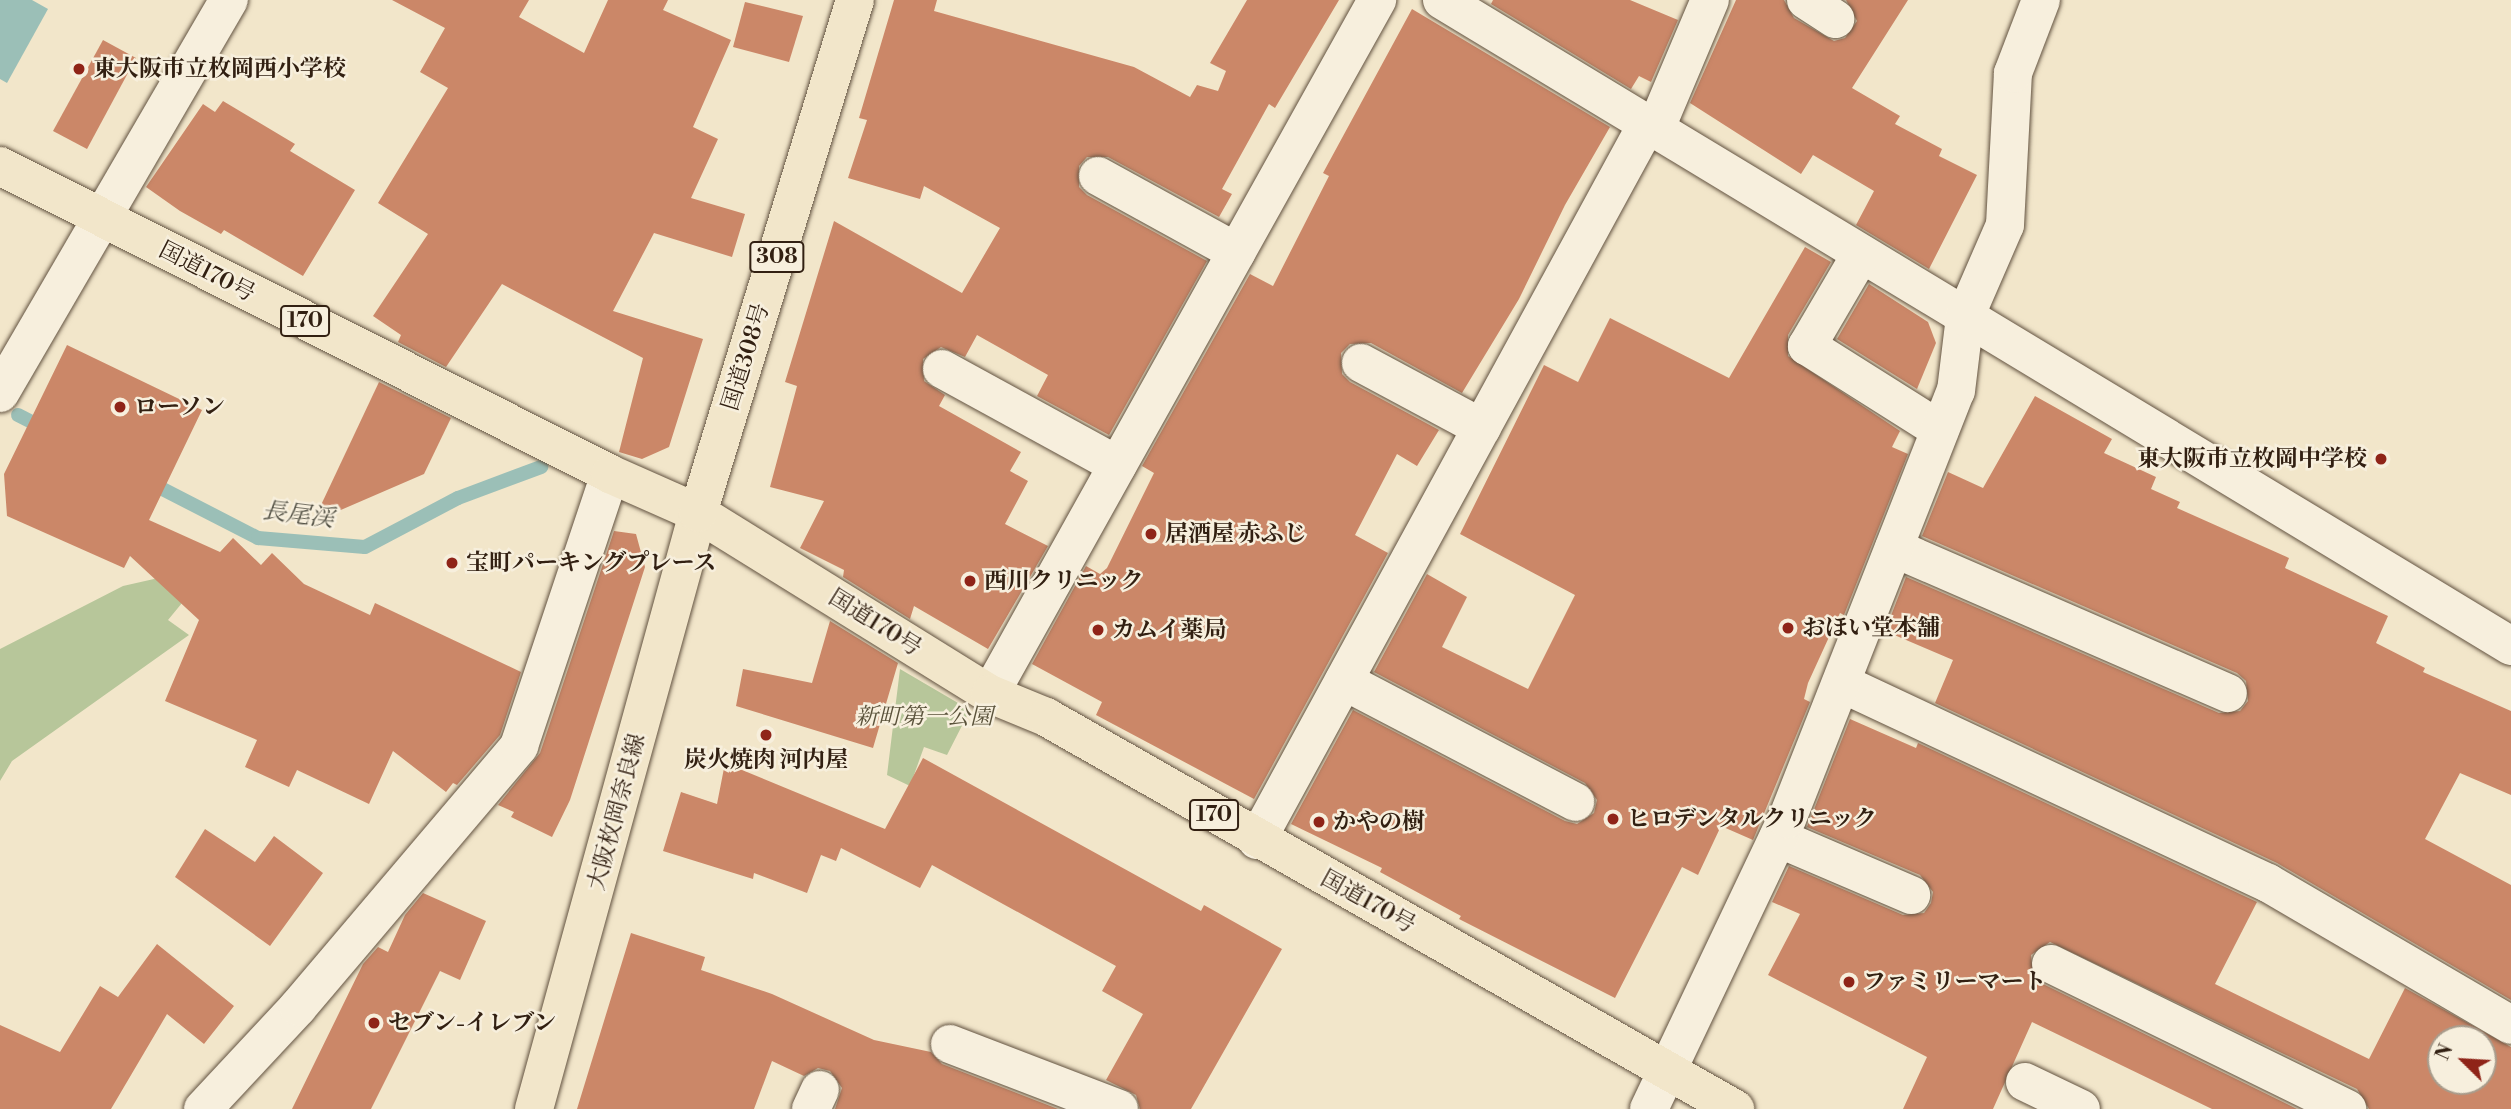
<!DOCTYPE html>
<html>
<head>
<meta charset="utf-8">
<style>
  body { margin:0 }
  #map { position:relative; width:2511px; height:1109px; overflow:hidden; background:#f2e6ca; font-family:"Libre Bodoni","Noto Serif JP",serif }
  div>[style] { position:absolute }
  [style*='--x'] { left:calc(var(--x)*1px); top:calc(var(--y)*1px); width:calc(var(--w)*1px); rotate:calc(var(--a)*1deg) }
  .green>* { inset:0; background:#b7c69a }
  .water>* { inset:0; background:#9bbfb7 }
  .stream>* { height:14px; margin:-7px; padding:0 7px; transform-origin:7px; border-radius:7px; background:#9bbfb7 }
  .building>* { inset:0; background:#cb8768 }
  .roads { filter:drop-shadow(0 0 2px #625240) drop-shadow(0 0 2px #625240) }
  .minor>* { height:38px; margin:-19px; padding:0 19px; transform-origin:19px; border-radius:19px; background:#f7efdd }
  .major>* { height:38px; margin:-19px; padding:0 19px; transform-origin:19px; border-radius:19px; background:#f2e6ca }
  .highway>* { height:38px; margin:-19px; padding:0 19px; transform-origin:19px; border-radius:19px; background:#f2e6ca }
  .dots>* { width:19px; height:19px; translate:-50% -50%; box-sizing:border-box; border:4px solid #f7efdd; border-radius:50% }
  span { translate:-50% -50%; white-space:nowrap; text-align:center; line-height:1.15; -webkit-text-stroke:5px #f7efdd; paint-order:stroke }
  .shield-label span { padding:2px 5px; background:#f7efdd; border:2px solid; border-radius:5px; -webkit-text-stroke-width:0 }
  .shield-label { font-size:21px; color:#322012; font-weight:700 }
  .poi-label { font-size:23px; color:#322012; font-weight:700 }
  .left { translate:0 -50%; text-align:left }
  .right { translate:-100% -50%; text-align:right }
  .street-label { font-size:23px; color:#322012 }
  .park-label { font-size:23px; color:#5a523b; font-style:italic }
  .water-label { font-size:24px; color:#525044; font-style:italic }
  .north { position:absolute; left:2427px; top:1025px; width:70px; height:70px; box-sizing:border-box; background:#f7efdd; border:2px solid #a89c8c; border-radius:50%; rotate:294deg; font-size:19px; font-weight:700; line-height:28px; text-align:center; color:#322012 }
  .north::after { content:''; display:block; margin:auto; width:24px; height:32px; background:#8f2418; clip-path:polygon(50% 0,100% 100%,50% 72%,0 100%) }
</style>
</head>
<body>
<div id="map">
  <div class="green">
    <i style="clip-path:polygon(176px 574px,196px 586px,168px 620px,189px 635px,12px 761px,0 781px,0 649px,123px 586px)"></i>
    <i style="clip-path:polygon(900px 669px,970px 710px,947px 755px,924px 747px,910px 786px,887px 775px)"></i>
  </div>
  <div class="water">
    <i style="clip-path:polygon(0 0,32px 0,48px 9px,7px 83px,0 79px)"></i>
  </div>
  <div class="stream">
    <i style="--x:18;--y:415;--w:30;--a:27"></i>
    <i style="--x:147;--y:481;--w:125;--a:27.2"></i>
    <i style="--x:258;--y:538;--w:107;--a:4.8"></i>
    <i style="--x:365;--y:547;--w:105;--a:-27.8"></i>
    <i style="--x:458;--y:498;--w:89;--a:-20.5"></i>
  </div>
  <div class="building">
    <i style="clip-path:polygon(392px 0,529px 0,519px 17px,584px 53px,608px 0,668px 0,663px 10px,731px 40px,693px 127px,718px 139px,691px 198px,745px 214px,732px 257px,654px 233px,613px 311px,703px 339px,669px 447px,642px 459px,619px 452px,643px 358px,502px 284px,446px 367px,398px 342px,401px 335px,373px 316px,428px 234px,378px 203px,448px 88px,420px 72px,445px 28px)"></i>
    <i style="clip-path:polygon(894px 0,937px 0,934px 11px,1134px 67px,1190px 97px,1197px 85px,1218px 91px,1226px 71px,1210px 63px,1247px 0,1339px 0,1275px 108px,1269px 104px,1222px 189px,1232px 194px,1219px 217px,1108px 157px,1087px 157px,1079px 166px,1079px 187px,1087px 195px,1207px 261px,1109px 435px,1037px 396px,1048px 375px,977px 335px,965px 357px,941px 347px,923px 359px,924px 381px,945px 395px,939px 406px,1021px 452px,1010px 471px,1028px 481px,1005px 524px,1048px 546px,988px 649px,914px 606px,910px 619px,843px 577px,844px 570px,800px 548px,824px 501px,770px 487px,797px 386px,785px 382px,834px 221px,962px 293px,1000px 228px,924px 186px,920px 199px,848px 178px,867px 120px,859px 118px)"></i>
    <i style="clip-path:polygon(1493px 0,1630px 0,1678px 20px,1651px 82px,1639px 76px,1631px 89px,1491px 4px)"></i>
    <i style="clip-path:polygon(1736px 0,1784px 0,1794px 18px,1834px 41px,1845px 38px,1857px 21px,1846px 0,1908px 0,1852px 88px,1900px 116px,1895px 124px,1942px 149px,1939px 156px,1977px 175px,1929px 269px,1856px 225px,1874px 191px,1813px 155px,1801px 174px,1690px 103px)"></i>
    <i style="clip-path:polygon(745px 2px,803px 16px,789px 62px,733px 47px)"></i>
    <i style="clip-path:polygon(1412px 9px,1610px 127px,1565px 205px,1519px 299px,1462px 393px,1371px 343px,1350px 344px,1341px 353px,1342px 374px,1350px 382px,1439px 430px,1417px 466px,1397px 454px,1355px 535px,1388px 553px,1254px 799px,1096px 715px,1102px 702px,1032px 664px,1086px 566px,1100px 574px,1107px 568px,1154px 473px,1142px 466px,1250px 274px,1273px 286px,1329px 176px,1323px 173px)"></i>
    <i style="clip-path:polygon(103px 40px,136px 58px,87px 149px,53px 131px)"></i>
    <i style="clip-path:polygon(223px 101px,295px 144px,290px 151px,355px 190px,303px 276px,224px 230px,221px 234px,180px 211px,146px 187px,203px 104px,215px 112px)"></i>
    <i style="clip-path:polygon(1805px 247px,1831px 262px,1788px 335px,1788px 356px,1900px 431px,1892px 447px,1908px 454px,1844px 615px,1840px 613px,1808px 683px,1804px 699px,1810px 702px,1753px 840px,1721px 826px,1698px 875px,1682px 867px,1615px 998px,1459px 919px,1461px 916px,1380px 872px,1382px 868px,1291px 824px,1353px 710px,1565px 821px,1577px 824px,1594px 813px,1597px 800px,1585px 783px,1374px 672px,1427px 574px,1467px 597px,1442px 647px,1528px 689px,1575px 595px,1460px 534px,1544px 365px,1578px 382px,1610px 318px,1729px 378px)"></i>
    <i style="clip-path:polygon(1869px 284px,1928px 322px,1936px 343px,1917px 389px,1837px 339px)"></i>
    <i style="clip-path:polygon(67px 345px,202px 410px,149px 520px,220px 552px,233px 538px,261px 565px,272px 553px,304px 584px,370px 615px,375px 603px,521px 672px,500px 735px,457px 785px,453px 783px,446px 792px,393px 751px,369px 804px,297px 770px,289px 787px,245px 767px,257px 740px,165px 701px,199px 620px,130px 556px,124px 568px,7px 516px,4px 474px)"></i>
    <i style="clip-path:polygon(379px 382px,451px 418px,424px 474px,313px 522px)"></i>
    <i style="clip-path:polygon(2035px 396px,2112px 439px,2104px 453px,2156px 477px,2151px 489px,2180px 502px,2177px 508px,2289px 558px,2285px 568px,2388px 616px,2376px 643px,2425px 668px,2423px 672px,2511px 711px,2511px 795px,2460px 773px,2425px 839px,2511px 885px,2511px 1000px,2277px 863px,1935px 703px,1953px 660px,1885px 631px,1906px 577px,2219px 713px,2240px 711px,2248px 701px,2246px 681px,2237px 673px,1922px 536px,1948px 472px,1983px 488px)"></i>
    <i style="clip-path:polygon(614px 531px,636px 534px,645px 567px,570px 800px,552px 837px,511px 817px,514px 812px,498px 805px,540px 753px)"></i>
    <i style="clip-path:polygon(830px 621px,898px 663px,873px 748px,736px 706px,743px 669px,812px 683px)"></i>
    <i style="clip-path:polygon(evenodd,1850px 719px,1916px 748px,1918px 743px,2257px 902px,2215px 984px,2268px 1010px,2369px 1059px,2405px 988px,2511px 1047px,2511px 1109px,2369px 1109px,2357px 1089px,2050px 942px,2031px 955px,2033px 976px,2041px 983px,2297px 1109px,2212px 1109px,2032px 1022px,1993px 1109px,1903px 1109px,1927px 1057px,1768px 975px,1800px 914px,1772px 902px,1789px 866px,1903px 915px,1924px 913px,1931px 903px,1933px 892px,1920px 875px,1807px 827px,1850px 719px,2441px 1039px,2483px 1039px,2483px 1081px,2441px 1081px,2441px 1039px)"></i>
    <i style="clip-path:polygon(923px 758px,1201px 911px,1204px 905px,1282px 949px,1191px 1109px,1140px 1109px,1136px 1095px,1106px 1080px,1143px 1014px,1102px 991px,1116px 966px,932px 865px,920px 888px,841px 848px,836px 861px,821px 855px,807px 893px,754px 873px,753px 879px,663px 851px,681px 792px,717px 804px,725px 763px,885px 829px)"></i>
    <i style="clip-path:polygon(205px 829px,255px 862px,274px 836px,323px 873px,270px 946px,175px 877px)"></i>
    <i style="clip-path:polygon(423px 893px,486px 921px,460px 980px,440px 971px,371px 1109px,292px 1109px,363px 964px,378px 947px,388px 952px,405px 915px)"></i>
    <i style="clip-path:polygon(631px 933px,705px 957px,701px 970px,772px 994px,874px 1040px,931px 1052px,942px 1064px,1058px 1109px,835px 1109px,842px 1088px,830px 1071px,818px 1068px,804px 1076px,772px 1061px,754px 1109px,577px 1109px)"></i>
    <i style="clip-path:polygon(157px 944px,234px 1006px,204px 1044px,167px 1014px,111px 1109px,0 1109px,0 1025px,60px 1052px,100px 986px,118px 997px)"></i>
  </div>
  <div class="roads">
    <div class="minor">
      <i style="--x:1442;--y:0;--w:1249;--a:31.14"></i>
      <i style="--x:1806;--y:0;--w:35;--a:33"></i>
      <i style="--x:1655;--y:130;--w:141;--a:-67.1"></i>
      <i style="--x:1098;--y:176;--w:158;--a:28.8"></i>
      <i style="--x:1861;--y:254;--w:107;--a:120.4"></i>
      <i style="--x:1807;--y:346;--w:157;--a:32.3"></i>
      <i style="--x:1361;--y:363;--w:137;--a:28.2"></i>
      <i style="--x:942;--y:369;--w:200;--a:28.7"></i>
      <i style="--x:0;--y:393;--w:455;--a:-59.8"></i>
      <i style="--x:1894;--y:548;--w:364;--a:23.5"></i>
      <i style="--x:1344;--y:681;--w:261;--a:27.6"></i>
      <i style="--x:1841;--y:683;--w:472;--a:25.1"></i>
      <i style="--x:2268;--y:883;--w:281;--a:30.3"></i>
      <i style="--x:990;--y:694;--w:795;--a:-60.85"></i>
      <i style="--x:1778;--y:838;--w:145;--a:23.2"></i>
      <i style="--x:1257;--y:840;--w:815;--a:-61.42"></i>
      <i style="--x:2051;--y:964;--w:330;--a:26.1"></i>
      <i style="--x:950;--y:1044;--w:181;--a:21"></i>
      <i style="--x:2025;--y:1082;--w:62;--a:25.7"></i>
      <i style="--x:203;--y:1109;--w:139;--a:-47"></i>
      <i style="--x:298;--y:1007;--w:342;--a:-49.7"></i>
      <i style="--x:519;--y:746;--w:287;--a:-71.5"></i>
      <i style="--x:811;--y:1109;--w:21;--a:-65"></i>
      <i style="--x:1649;--y:1109;--w:321;--a:-64.6"></i>
      <i style="--x:1787;--y:819;--w:460;--a:-68.5"></i>
      <i style="--x:1956;--y:391;--w:75;--a:-83.1"></i>
      <i style="--x:1965;--y:317;--w:100;--a:-66.5"></i>
      <i style="--x:2005;--y:225;--w:152;--a:-87"></i>
      <i style="--x:2013;--y:73;--w:78;--a:-69"></i>
    </div>
    <div class="major">
      <i style="--x:534;--y:1109;--w:618;--a:-74.61"></i>
    </div>
    <div class="highway">
      <i style="--x:0;--y:166;--w:683;--a:26.79"></i>
      <i style="--x:610;--y:474;--w:96;--a:23.9"></i>
      <i style="--x:698;--y:513;--w:344;--a:31.8"></i>
      <i style="--x:990;--y:694;--w:61;--a:22.3"></i>
      <i style="--x:1046;--y:717;--w:793;--a:29.64"></i>
      <i style="--x:698;--y:513;--w:536;--a:-72.98"></i>
    </div>
  </div>
  <div class="dots">
    <i style="left:79px;top:69px;background:#8f2418"></i>
    <i style="left:120px;top:407px;background:#8f2418"></i>
    <i style="left:2381px;top:459px;background:#8f2418"></i>
    <i style="left:1151px;top:534px;background:#8f2418"></i>
    <i style="left:452px;top:563px;background:#8f2418"></i>
    <i style="left:970px;top:581px;background:#8f2418"></i>
    <i style="left:1788px;top:628px;background:#8f2418"></i>
    <i style="left:1098px;top:630px;background:#8f2418"></i>
    <i style="left:766px;top:735px;background:#8f2418"></i>
    <i style="left:1613px;top:819px;background:#8f2418"></i>
    <i style="left:1319px;top:822px;background:#8f2418"></i>
    <i style="left:1849px;top:982px;background:#8f2418"></i>
    <i style="left:374px;top:1023px;background:#8f2418"></i>
  </div>
  <div class="shield-label">
    <span style="left:777px;top:257px">308</span>
    <span style="left:305px;top:321px">170</span>
    <span style="left:1214px;top:815px">170</span>
  </div>
  <div class="poi-label">
    <span class="left" style="left:93px;top:69px">東大阪市立枚岡西小学校</span>
    <span class="left" style="left:134px;top:407px">ローソン</span>
    <span class="right" style="left:2367px;top:459px">東大阪市立枚岡中学校</span>
    <span class="left" style="left:1165px;top:534px">居酒屋 赤ふじ</span>
    <span class="left" style="left:466px;top:563px">宝町パーキングプレース</span>
    <span class="left" style="left:984px;top:581px">西川クリニック</span>
    <span class="left" style="left:1802px;top:628px">おほい堂本舗</span>
    <span class="left" style="left:1112px;top:630px">カムイ薬局</span>
    <span style="left:766px;top:760px">炭火焼肉 河内屋</span>
    <span class="left" style="left:1627px;top:819px">ヒロデンタルクリニック</span>
    <span class="left" style="left:1333px;top:822px">かやの樹</span>
    <span class="left" style="left:1863px;top:982px">ファミリーマート</span>
    <span class="left" style="left:388px;top:1023px">セブン-イレブン</span>
  </div>
  <div class="street-label">
    <span style="left:207px;top:272px;rotate:27deg">国道170号</span>
    <span style="left:746px;top:357px;rotate:-73deg">国道308号</span>
    <span style="left:875px;top:623px;rotate:32deg">国道170号</span>
    <span style="left:617px;top:812px;rotate:-75deg">大阪枚岡奈良線</span>
    <span style="left:1368px;top:902px;rotate:29deg">国道170号</span>
  </div>
  <div class="park-label">
    <span style="left:924px;top:717px">新町第一公園</span>
  </div>
  <div class="water-label">
    <span style="left:298px;top:516px;rotate:7deg">長尾渓</span>
  </div>
  <div class="north">N</div>
</div>
</body>
</html>
